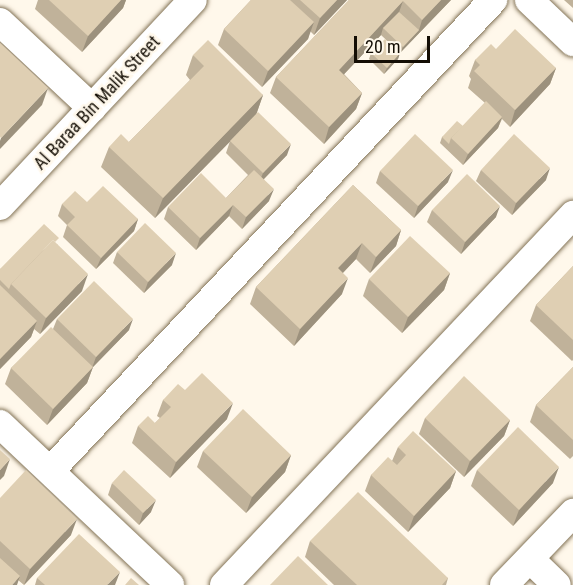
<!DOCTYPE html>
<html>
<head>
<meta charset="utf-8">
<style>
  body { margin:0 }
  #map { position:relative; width:573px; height:585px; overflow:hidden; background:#fff8eb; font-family:"Roboto Condensed",sans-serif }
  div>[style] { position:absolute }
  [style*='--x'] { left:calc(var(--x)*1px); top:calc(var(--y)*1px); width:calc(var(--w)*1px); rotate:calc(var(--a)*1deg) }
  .roads { filter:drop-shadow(0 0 2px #837356) drop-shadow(0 0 2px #837356) }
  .minor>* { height:28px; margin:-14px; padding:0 14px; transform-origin:14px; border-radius:14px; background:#fff }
  .wall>* { inset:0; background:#c0b29a }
  .shaded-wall>* { inset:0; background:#9c917d }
  .building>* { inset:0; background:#dfcfb3 }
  span { translate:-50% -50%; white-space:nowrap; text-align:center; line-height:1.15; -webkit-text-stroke:5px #fff8eb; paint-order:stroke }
  .street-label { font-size:18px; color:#130d04 }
  .scale { position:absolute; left:354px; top:36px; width:76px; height:27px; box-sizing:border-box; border:3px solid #130d04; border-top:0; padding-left:8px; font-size:18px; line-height:21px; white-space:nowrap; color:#130d04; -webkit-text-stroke:4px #fff8eb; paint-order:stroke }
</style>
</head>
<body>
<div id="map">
  <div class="roads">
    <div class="minor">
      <i style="--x:529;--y:0;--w:61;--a:43.7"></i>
      <i style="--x:0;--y:22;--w:126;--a:43.1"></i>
      <i style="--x:0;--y:206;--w:282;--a:-46.9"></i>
      <i style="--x:0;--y:424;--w:234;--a:43.4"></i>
      <i style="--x:50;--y:471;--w:647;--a:-46.75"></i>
      <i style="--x:530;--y:559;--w:37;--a:44"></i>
      <i style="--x:224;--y:585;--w:509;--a:-46.67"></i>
      <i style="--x:504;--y:585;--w:100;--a:-46.2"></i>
    </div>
  </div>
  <div class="wall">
    <i style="clip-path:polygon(38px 0,126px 0,123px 8px,82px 52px,35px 9px)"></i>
    <i style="clip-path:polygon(251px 0,347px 0,314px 35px,310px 31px,308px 39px,262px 87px,218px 45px,224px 29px)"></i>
    <i style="clip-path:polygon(349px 0,451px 0,400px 53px,381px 35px,344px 74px,362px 93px,356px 109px,324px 144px,270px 93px,276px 77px)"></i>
    <i style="clip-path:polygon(564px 0,573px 0,573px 8px)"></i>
    <i style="clip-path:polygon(496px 49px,556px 68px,550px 84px,510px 127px,502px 119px,498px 128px,463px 165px,440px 143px,442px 137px,463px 126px,485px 103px,468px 88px,471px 79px,469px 76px,475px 60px)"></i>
    <i style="clip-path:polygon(371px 53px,400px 53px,398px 59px,384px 74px,369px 59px)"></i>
    <i style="clip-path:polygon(193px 55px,263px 95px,256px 115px,155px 218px,101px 167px,109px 147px,129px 142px,190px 80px,186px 75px)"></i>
    <i style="clip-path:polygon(230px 141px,287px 155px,264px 179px,269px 201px,242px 229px,229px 216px,196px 250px,164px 219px,168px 207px,226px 198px,248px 175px,226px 153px)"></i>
    <i style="clip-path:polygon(481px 170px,546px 180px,512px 215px,476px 181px)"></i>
    <i style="clip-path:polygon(380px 171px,448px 182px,414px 218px,376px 183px)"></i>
    <i style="clip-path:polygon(353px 185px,401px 230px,396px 246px,370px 273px,356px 259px,343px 273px,342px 294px,294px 346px,250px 304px,256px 287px)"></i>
    <i style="clip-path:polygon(87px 202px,138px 219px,134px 231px,96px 269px,63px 237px,67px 225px,58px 216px,62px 204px)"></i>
    <i style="clip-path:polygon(432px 210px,496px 217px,461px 254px,427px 222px)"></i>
    <i style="clip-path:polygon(57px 244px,82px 291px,40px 334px,34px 329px,31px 337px,0 369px,0 269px)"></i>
    <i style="clip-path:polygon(117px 252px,172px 265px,144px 293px,113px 263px)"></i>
    <i style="clip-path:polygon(573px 266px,573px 360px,572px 361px,530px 321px,536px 305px)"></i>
    <i style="clip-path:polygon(450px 273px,444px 290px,402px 333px,363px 296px,369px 279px)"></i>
    <i style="clip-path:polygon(57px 319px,129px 330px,93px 367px,87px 383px,47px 425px,5px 384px,11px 368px,53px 329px)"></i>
    <i style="clip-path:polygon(573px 367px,573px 456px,570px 459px,530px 422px,536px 405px)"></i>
    <i style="clip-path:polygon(185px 390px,227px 419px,170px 478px,132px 443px,138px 426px,155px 423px,160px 418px,157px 416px,163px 400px)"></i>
    <i style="clip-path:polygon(425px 418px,510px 420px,504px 436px,464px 477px,419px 434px)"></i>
    <i style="clip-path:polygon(398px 447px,456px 471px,450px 488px,408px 532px,365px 491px,371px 475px,392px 461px)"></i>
    <i style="clip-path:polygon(203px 451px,291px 455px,285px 472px,246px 513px,197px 467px)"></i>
    <i style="clip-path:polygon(477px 470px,553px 483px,513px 526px,471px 486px)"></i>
    <i style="clip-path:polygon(112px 483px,151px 512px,139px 525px,108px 495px)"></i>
    <i style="clip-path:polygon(0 498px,71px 535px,24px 585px,18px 580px,0 585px)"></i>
    <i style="clip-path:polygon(310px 541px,448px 578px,446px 585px,334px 585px,305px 557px)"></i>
    <i style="clip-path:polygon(37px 578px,115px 585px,35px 585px)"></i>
  </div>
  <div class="shaded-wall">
    <i style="clip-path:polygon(121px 0,126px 0,123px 8px,82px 52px,88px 36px)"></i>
    <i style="clip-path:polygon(337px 0,347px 0,314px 35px,320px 18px)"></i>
    <i style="clip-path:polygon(441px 0,451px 0,400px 53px,403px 47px,419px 30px,422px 20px)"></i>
    <i style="clip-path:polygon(403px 1px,397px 18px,383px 28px,381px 35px,333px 86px,339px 70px)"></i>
    <i style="clip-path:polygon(314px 22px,308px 39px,262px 87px,268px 71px)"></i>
    <i style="clip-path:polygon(400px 53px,398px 59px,384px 74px,387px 68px)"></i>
    <i style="clip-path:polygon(556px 68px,550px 84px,510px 127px,515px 110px)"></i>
    <i style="clip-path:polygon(48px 88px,42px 105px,0 149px,0 141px,1px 138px)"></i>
    <i style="clip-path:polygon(362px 93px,356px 109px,324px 144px,329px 127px)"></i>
    <i style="clip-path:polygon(263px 95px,256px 115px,155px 218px,163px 198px)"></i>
    <i style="clip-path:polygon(502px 117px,498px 128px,463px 165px,468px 154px)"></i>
    <i style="clip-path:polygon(291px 144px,287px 155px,258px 185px,263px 173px)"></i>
    <i style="clip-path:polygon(550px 168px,546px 180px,512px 215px,516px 203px)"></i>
    <i style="clip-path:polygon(453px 170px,448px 182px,414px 218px,418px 206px)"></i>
    <i style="clip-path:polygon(274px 189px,269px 201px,242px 229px,246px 217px)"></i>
    <i style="clip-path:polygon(233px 205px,229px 216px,196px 250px,200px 238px)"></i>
    <i style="clip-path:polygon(500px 206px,496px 217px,461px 254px,465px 242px)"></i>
    <i style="clip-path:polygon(138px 219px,134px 231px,96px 269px,101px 258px)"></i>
    <i style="clip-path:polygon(401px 230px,396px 246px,370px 273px,376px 257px)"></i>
    <i style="clip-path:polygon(362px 243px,356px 259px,332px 284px,338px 268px)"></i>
    <i style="clip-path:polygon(176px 253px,172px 265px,144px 293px,148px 282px)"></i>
    <i style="clip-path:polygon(450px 273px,444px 290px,402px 333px,408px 317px)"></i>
    <i style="clip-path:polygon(88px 274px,82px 291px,40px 334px,46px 318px)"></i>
    <i style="clip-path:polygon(348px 278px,342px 294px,294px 346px,300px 329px)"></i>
    <i style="clip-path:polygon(133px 319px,129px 330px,93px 367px,87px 383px,47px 425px,53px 409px,92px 368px,96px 357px)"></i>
    <i style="clip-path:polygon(37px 321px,31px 337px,0 369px,0 359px)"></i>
    <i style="clip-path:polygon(233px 403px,227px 419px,170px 478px,176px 462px)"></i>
    <i style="clip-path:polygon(510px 420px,504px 436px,464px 477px,470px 461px)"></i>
    <i style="clip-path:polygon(291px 455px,285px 472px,246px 513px,252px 497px)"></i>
    <i style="clip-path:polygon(10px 459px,4px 476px,0 480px,0 470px)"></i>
    <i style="clip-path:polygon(559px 467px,553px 483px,513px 526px,519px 510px)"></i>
    <i style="clip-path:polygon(456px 471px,450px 488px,408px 532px,414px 516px)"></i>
    <i style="clip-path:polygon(156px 500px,151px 512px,139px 525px,143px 513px)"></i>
    <i style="clip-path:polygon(77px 519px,71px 535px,24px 585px,30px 569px)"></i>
    <i style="clip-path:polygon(120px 572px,115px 585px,107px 585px)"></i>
    <i style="clip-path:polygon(20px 576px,17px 585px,12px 585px)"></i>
  </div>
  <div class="building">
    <i style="clip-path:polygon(49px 0,121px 0,88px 36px)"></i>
    <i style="clip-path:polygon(251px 0,290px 0,314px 22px,268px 71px,224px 29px)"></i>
    <i style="clip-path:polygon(300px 0,337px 0,320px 18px)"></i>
    <i style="clip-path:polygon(349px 0,441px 0,422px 20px,403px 1px,339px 70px,362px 93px,329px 127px,276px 77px)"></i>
    <i style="clip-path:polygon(399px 12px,419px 30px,403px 47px,383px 28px)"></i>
    <i style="clip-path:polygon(515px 29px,556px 68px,515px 110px,474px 71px,480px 65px,475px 60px,491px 44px,496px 49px)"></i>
    <i style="clip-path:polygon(385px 39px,400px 53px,387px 68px,371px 53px)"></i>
    <i style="clip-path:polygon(208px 40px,263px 95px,163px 198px,109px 147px,121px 134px,129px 142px,204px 66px,193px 55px)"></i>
    <i style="clip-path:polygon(0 43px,48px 88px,1px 138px,0 137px)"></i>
    <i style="clip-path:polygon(486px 101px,502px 117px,468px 154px,451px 138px)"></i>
    <i style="clip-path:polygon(258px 112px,291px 144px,263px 173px,230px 141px)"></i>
    <i style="clip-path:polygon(457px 121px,463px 126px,451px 138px,449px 144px,442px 137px)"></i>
    <i style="clip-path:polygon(415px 134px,453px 170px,418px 206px,380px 171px)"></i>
    <i style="clip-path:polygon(514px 134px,550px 168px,516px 203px,481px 170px)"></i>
    <i style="clip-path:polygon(254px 170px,274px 189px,246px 217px,233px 205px,200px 238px,168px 207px,201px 173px,226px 198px)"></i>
    <i style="clip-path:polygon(467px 174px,500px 206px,465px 242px,432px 210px)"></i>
    <i style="clip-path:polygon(353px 185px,401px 230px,376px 257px,362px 243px,338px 268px,348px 278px,300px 329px,256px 287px)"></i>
    <i style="clip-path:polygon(103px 186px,138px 219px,101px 258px,67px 225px,75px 217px,62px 204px,75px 191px,87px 202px)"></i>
    <i style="clip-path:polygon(145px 223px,176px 253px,148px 282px,117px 252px)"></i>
    <i style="clip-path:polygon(44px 224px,59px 238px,55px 242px,53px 240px,11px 284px,9px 289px,0 280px,0 269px)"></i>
    <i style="clip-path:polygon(410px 236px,450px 273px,408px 317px,369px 279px)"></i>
    <i style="clip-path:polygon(53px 240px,88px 274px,46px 318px,11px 284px)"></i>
    <i style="clip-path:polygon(573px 266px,573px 340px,536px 305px)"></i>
    <i style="clip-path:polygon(94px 281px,133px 319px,96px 357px,57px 319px)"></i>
    <i style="clip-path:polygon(0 285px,37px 321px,0 359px)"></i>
    <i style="clip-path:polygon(51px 327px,93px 367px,53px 409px,11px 368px)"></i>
    <i style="clip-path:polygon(573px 367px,573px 440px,536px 405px)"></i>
    <i style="clip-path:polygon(202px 373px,233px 403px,176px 462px,138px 426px,148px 416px,155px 423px,171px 407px,163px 400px,178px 384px,185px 390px)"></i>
    <i style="clip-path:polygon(464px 376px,510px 420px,470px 461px,425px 418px)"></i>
    <i style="clip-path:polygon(243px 409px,291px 455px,252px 497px,203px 451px)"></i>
    <i style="clip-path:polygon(518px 427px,559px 467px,519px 510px,477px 470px)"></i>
    <i style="clip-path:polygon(413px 431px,456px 471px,414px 516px,371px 475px,388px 457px,397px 465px,406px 455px,398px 447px)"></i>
    <i style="clip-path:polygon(0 450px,10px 459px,0 470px)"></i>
    <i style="clip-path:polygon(26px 470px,77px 519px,30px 569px,0 541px,0 498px)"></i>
    <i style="clip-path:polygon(124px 470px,156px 500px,143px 513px,112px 483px)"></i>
    <i style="clip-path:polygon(358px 492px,448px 578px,442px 585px,357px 585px,310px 541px)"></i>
    <i style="clip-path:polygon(79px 534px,120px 572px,107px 585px,45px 585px,37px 578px)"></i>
    <i style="clip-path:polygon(298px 556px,328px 585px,270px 585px)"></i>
    <i style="clip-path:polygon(0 558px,20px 576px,12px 585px,0 585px)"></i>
    <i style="clip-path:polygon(131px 578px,139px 585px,125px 585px)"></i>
  </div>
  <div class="street-label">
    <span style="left:97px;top:103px;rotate:-47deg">Al Baraa Bin Malik Street</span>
  </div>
  <div class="scale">20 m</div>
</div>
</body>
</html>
